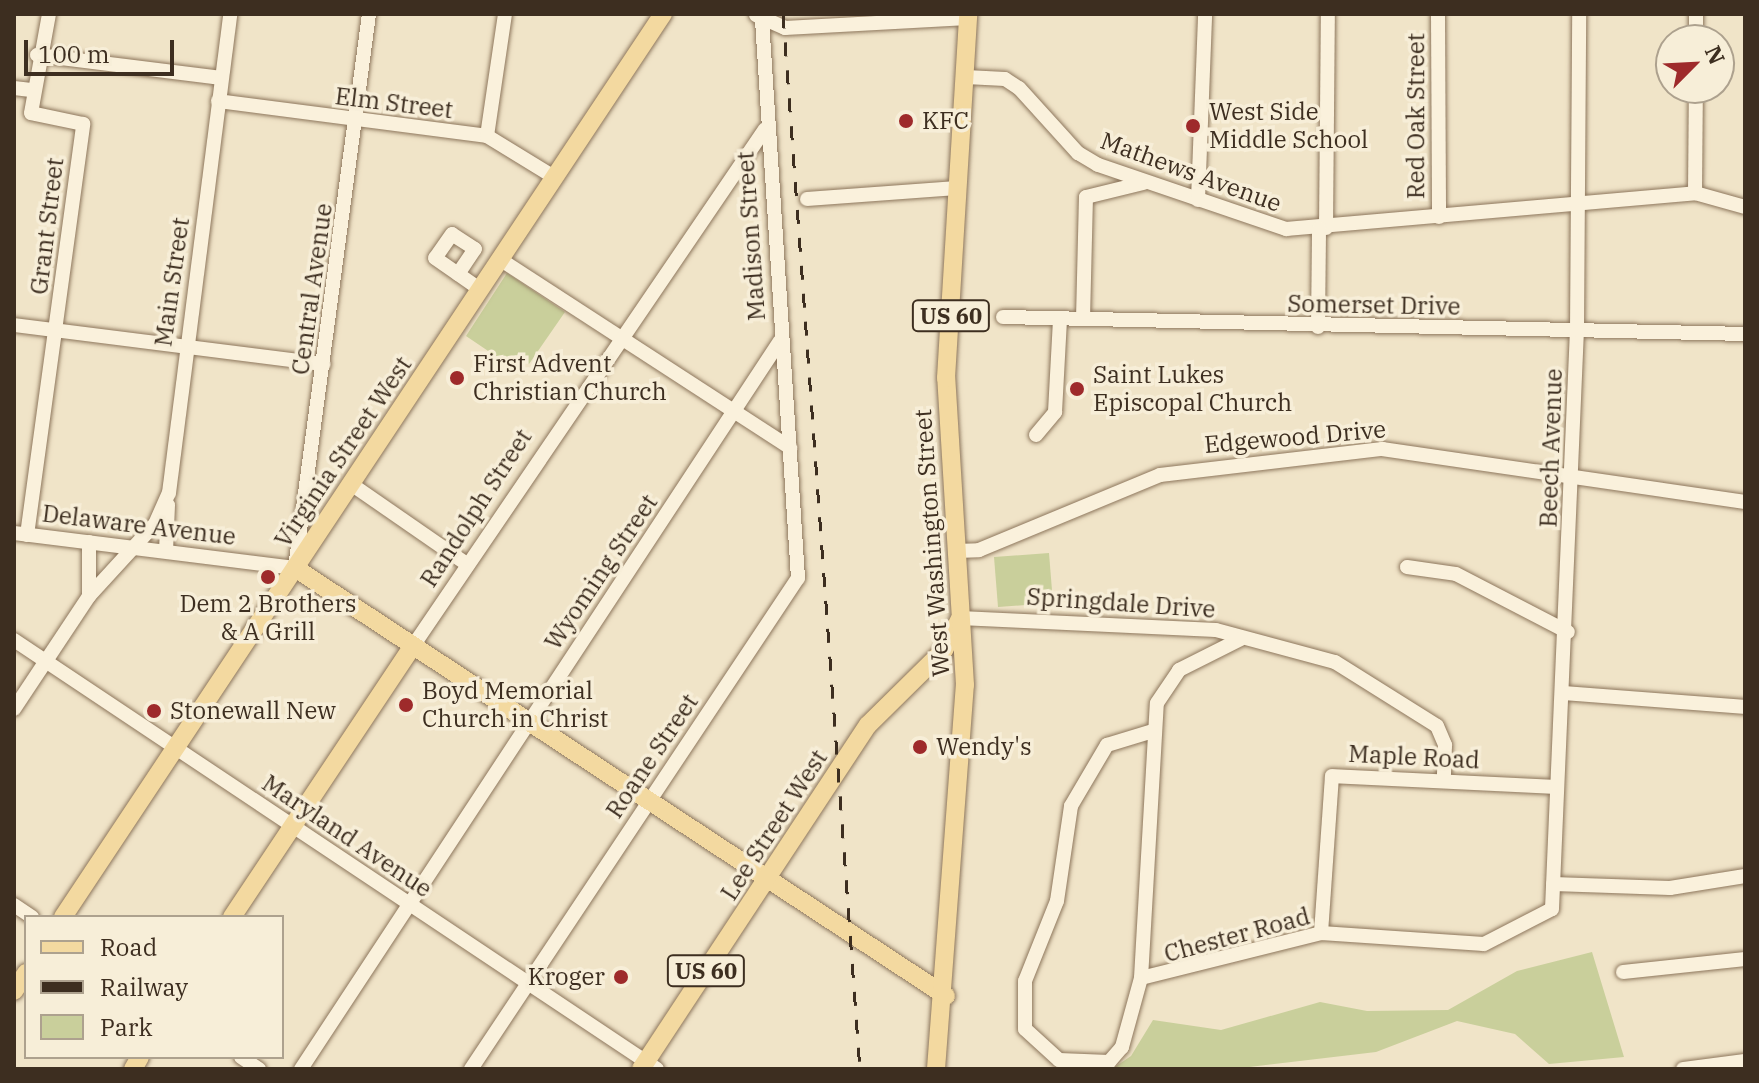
<!DOCTYPE html>
<html>
<head>
<meta charset="utf-8">
<style>
  body { margin:0 }
  #map { position:relative; width:1759px; height:1083px; overflow:hidden; background:#f0e4c8; font-family:"IBM Plex Serif",serif }
  div>[style] { position:absolute }
  [style*='--x'] { left:calc(var(--x)*1px); top:calc(var(--y)*1px); width:calc(var(--w)*1px); rotate:calc(var(--a)*1deg) }
  .green>* { inset:0; background:#c9cf9b }
  .roads { filter:drop-shadow(0 0 2px #8d765c) drop-shadow(0 0 2px #8d765c) }
  .minor>* { height:14px; margin:-7px; padding:0 7px; transform-origin:7px; border-radius:7px; background:#faf1dc }
  .major>* { height:18px; margin:-9px; padding:0 9px; transform-origin:9px; border-radius:9px; background:#f3d9a0 }
  .rail>* { height:3px; margin-top:-1.5px; transform-origin:0; background:repeating-linear-gradient(90deg,#3d2e20 0 14px,transparent 0 28px) }
  .dots>* { width:22px; height:22px; translate:-50% -50%; box-sizing:border-box; border:4px solid #f7eed8; border-radius:50% }
  span { translate:-50% -50%; white-space:nowrap; text-align:center; line-height:1.15; -webkit-text-stroke:7px #f7eed8; paint-order:stroke }
  .shield-label span { padding:2px 6px; background:#f7eed8; border:2px solid; border-radius:6px; -webkit-text-stroke-width:0 }
  .shield-label { font-size:22px; color:#3d2e20; font-weight:700 }
  .street-label { font-size:24px; color:#3d2e20 }
  .poi-label { font-size:24px; color:#3d2e20 }
  .left { translate:0 -50%; text-align:left }
  .right { translate:-100% -50%; text-align:right }
  .frame { position:absolute; inset:0; border:16px solid #3d2e20; pointer-events:none }
  .legend { position:absolute; left:24px; top:915px; width:260px; height:144px; box-sizing:border-box; background:#f7eed8; border:2px solid #ada18e; margin:0; padding:10px 14px; list-style:none; font-size:24px; color:#3d2e20 }
  .legend li { display:flex; align-items:center; gap:16px; height:40px }
  .legend b { width:40px; border:2px solid #ada18e }
  .north { position:absolute; left:1655px; top:24px; width:80px; height:80px; box-sizing:border-box; background:#f7eed8; border:2px solid #ada18e; border-radius:50%; rotate:66deg; font-size:22px; font-weight:700; line-height:32px; text-align:center; color:#3d2e20 }
  .north::after { content:''; display:block; margin:auto; width:28px; height:36px; background:#9e2a2b; clip-path:polygon(50% 0,100% 100%,50% 72%,0 100%) }
  .scale { position:absolute; left:24px; top:40px; width:150px; height:36px; box-sizing:border-box; border:4px solid #3d2e20; border-top:0; padding-left:10px; font-size:24px; line-height:28px; white-space:nowrap; color:#3d2e20; -webkit-text-stroke:6px #f7eed8; paint-order:stroke }
</style>
</head>
<body>
<div id="map">
  <div class="green">
    <i style="clip-path:polygon(507px 273px,565px 312px,529px 364px,519px 356px,512px 367px,466px 336px)"></i>
    <i style="clip-path:polygon(1049px 553px,1053px 603px,998px 607px,994px 557px)"></i>
    <i style="clip-path:polygon(1592px 952px,1624px 1057px,1549px 1064px,1515px 1034px,1457px 1021px,1376px 1052px,1233px 1069px,1112px 1069px,1131px 1056px,1153px 1020px,1221px 1030px,1320px 1002px,1367px 1011px,1448px 1010px,1517px 971px)"></i>
  </div>
  <div class="roads">
    <div class="minor">
      <i style="--x:1438;--y:14;--w:203;--a:89.7"></i>
      <i style="--x:756;--y:15;--w:32;--a:24"></i>
      <i style="--x:785;--y:28;--w:183;--a:-3.1"></i>
      <i style="--x:1696;--y:40;--w:26;--a:-90"></i>
      <i style="--x:37;--y:55;--w:186;--a:7.1"></i>
      <i style="--x:966;--y:77;--w:39;--a:3"></i>
      <i style="--x:1005;--y:79;--w:17;--a:33"></i>
      <i style="--x:1019;--y:88;--w:88;--a:47.8"></i>
      <i style="--x:1078;--y:153;--w:23;--a:31"></i>
      <i style="--x:1098;--y:165;--w:199;--a:18.8"></i>
      <i style="--x:1286;--y:229;--w:411;--a:-5"></i>
      <i style="--x:1695;--y:193;--w:52;--a:15.6"></i>
      <i style="--x:14;--y:88;--w:17;--a:7"></i>
      <i style="--x:218;--y:101;--w:271;--a:7.4"></i>
      <i style="--x:487;--y:136;--w:79;--a:31.5"></i>
      <i style="--x:487;--y:136;--w:123;--a:-81.6"></i>
      <i style="--x:1695;--y:193;--w:105;--a:-89.5"></i>
      <i style="--x:807;--y:199;--w:150;--a:-4.2"></i>
      <i style="--x:1198;--y:200;--w:186;--a:-87.8"></i>
      <i style="--x:1326;--y:228;--w:214;--a:-89.5"></i>
      <i style="--x:501;--y:260;--w:345;--a:33"></i>
      <i style="--x:458;--y:274;--w:30;--a:-56"></i>
      <i style="--x:475;--y:249;--w:27;--a:-147"></i>
      <i style="--x:452;--y:234;--w:29;--a:125"></i>
      <i style="--x:435;--y:258;--w:56;--a:34.8"></i>
      <i style="--x:1003;--y:317;--w:742;--a:1.31"></i>
      <i style="--x:1083;--y:319;--w:122;--a:-88.6"></i>
      <i style="--x:1086;--y:197;--w:59;--a:-13.8"></i>
      <i style="--x:14;--y:325;--w:312;--a:7.2"></i>
      <i style="--x:1318;--y:327;--w:99;--a:-89.4"></i>
      <i style="--x:1036;--y:435;--w:30;--a:-50"></i>
      <i style="--x:1055;--y:412;--w:93;--a:-86.9"></i>
      <i style="--x:351;--y:484;--w:142;--a:34.7"></i>
      <i style="--x:14;--y:533;--w:283;--a:7.1"></i>
      <i style="--x:295;--y:568;--w:559;--a:-82.39"></i>
      <i style="--x:27;--y:535;--w:415;--a:-82.2"></i>
      <i style="--x:83;--y:124;--w:53;--a:-168.1"></i>
      <i style="--x:31;--y:113;--w:101;--a:-79.7"></i>
      <i style="--x:166;--y:551;--w:46;--a:-87.5"></i>
      <i style="--x:956;--y:551;--w:23;--a:-2"></i>
      <i style="--x:979;--y:550;--w:196;--a:-22.5"></i>
      <i style="--x:1160;--y:475;--w:224;--a:-6.7"></i>
      <i style="--x:1382;--y:449;--w:367;--a:8.3"></i>
      <i style="--x:1407;--y:567;--w:49;--a:8.1"></i>
      <i style="--x:1456;--y:574;--w:126;--a:27.4"></i>
      <i style="--x:89;--y:596;--w:54;--a:-90"></i>
      <i style="--x:960;--y:618;--w:256;--a:2.7"></i>
      <i style="--x:1216;--y:630;--w:123;--a:15.1"></i>
      <i style="--x:1335;--y:662;--w:120;--a:32.1"></i>
      <i style="--x:1437;--y:726;--w:21;--a:67"></i>
      <i style="--x:1445;--y:745;--w:36;--a:92"></i>
      <i style="--x:14;--y:640;--w:773;--a:33.71"></i>
      <i style="--x:413;--y:646;--w:625;--a:-55.75"></i>
      <i style="--x:1564;--y:693;--w:182;--a:4.4"></i>
      <i style="--x:14;--y:709;--w:136;--a:-56.4"></i>
      <i style="--x:89;--y:596;--w:98;--a:-47.5"></i>
      <i style="--x:155;--y:524;--w:34;--a:-66"></i>
      <i style="--x:169;--y:493;--w:483;--a:-82.7"></i>
      <i style="--x:1553;--y:884;--w:117;--a:2"></i>
      <i style="--x:1670;--y:888;--w:76;--a:-9.1"></i>
      <i style="--x:14;--y:905;--w:22;--a:34"></i>
      <i style="--x:1321;--y:933;--w:157;--a:-86"></i>
      <i style="--x:1332;--y:776;--w:223;--a:2.8"></i>
      <i style="--x:1623;--y:972;--w:123;--a:-6.1"></i>
      <i style="--x:1141;--y:978;--w:186;--a:-14"></i>
      <i style="--x:1321;--y:933;--w:163;--a:3.9"></i>
      <i style="--x:1484;--y:944;--w:76;--a:-27.2"></i>
      <i style="--x:1552;--y:909;--w:580;--a:-87.53"></i>
      <i style="--x:1577;--y:330;--w:316;--a:-89.6"></i>
      <i style="--x:1141;--y:978;--w:72;--a:105.4"></i>
      <i style="--x:1122;--y:1047;--w:20;--a:131"></i>
      <i style="--x:1109;--y:1062;--w:50;--a:-177.7"></i>
      <i style="--x:1059;--y:1060;--w:46;--a:-137.6"></i>
      <i style="--x:1025;--y:1029;--w:48;--a:-90"></i>
      <i style="--x:1025;--y:981;--w:86;--a:-68.2"></i>
      <i style="--x:1057;--y:901;--w:96;--a:-81.6"></i>
      <i style="--x:1071;--y:806;--w:71;--a:-59.5"></i>
      <i style="--x:1107;--y:745;--w:48;--a:-16.9"></i>
      <i style="--x:1141;--y:978;--w:275;--a:-86.7"></i>
      <i style="--x:1157;--y:703;--w:40;--a:-56"></i>
      <i style="--x:1179;--y:670;--w:69;--a:-26.6"></i>
      <i style="--x:241;--y:1057;--w:22;--a:34"></i>
      <i style="--x:301;--y:1069;--w:871;--a:-56.66"></i>
      <i style="--x:471;--y:1069;--w:590;--a:-56.34"></i>
      <i style="--x:798;--y:578;--w:559;--a:-93.69"></i>
      <i style="--x:1683;--y:1069;--w:63;--a:-7.4"></i>
    </div>
    <div class="major">
      <i style="--x:295;--y:568;--w:779;--a:33.32"></i>
      <i style="--x:63;--y:917;--w:1084;--a:-56.4"></i>
      <i style="--x:232;--y:917;--w:326;--a:-56.3"></i>
      <i style="--x:14;--y:991;--w:22;--a:-56"></i>
      <i style="--x:133;--y:1069;--w:14;--a:-60"></i>
      <i style="--x:641;--y:1069;--w:412;--a:-56.6"></i>
      <i style="--x:868;--y:725;--w:107;--a:-44.6"></i>
      <i style="--x:944;--y:650;--w:34;--a:-63"></i>
      <i style="--x:936;--y:1069;--w:385;--a:-85.7"></i>
      <i style="--x:965;--y:685;--w:308;--a:-93.5"></i>
      <i style="--x:946;--y:378;--w:365;--a:-86.5"></i>
    </div>
  </div>
  <div class="rail">
    <i style="--x:783;--y:14;--w:1058;--a:85.83"></i>
  </div>
  <div class="dots">
    <i style="left:906px;top:121px;background:#9e2a2b"></i>
    <i style="left:1193px;top:126px;background:#9e2a2b"></i>
    <i style="left:457px;top:378px;background:#9e2a2b"></i>
    <i style="left:1077px;top:389px;background:#9e2a2b"></i>
    <i style="left:268px;top:577px;background:#9e2a2b"></i>
    <i style="left:406px;top:705px;background:#9e2a2b"></i>
    <i style="left:154px;top:711px;background:#9e2a2b"></i>
    <i style="left:920px;top:747px;background:#9e2a2b"></i>
    <i style="left:621px;top:977px;background:#9e2a2b"></i>
  </div>
  <div class="shield-label">
    <span style="left:951px;top:316px">US 60</span>
    <span style="left:706px;top:971px">US 60</span>
  </div>
  <div class="street-label">
    <span style="left:394px;top:103px;rotate:7deg">Elm Street</span>
    <span style="left:1416px;top:116px;rotate:-90deg">Red Oak Street</span>
    <span style="left:1191px;top:172px;rotate:20deg">Mathews Avenue</span>
    <span style="left:47px;top:226px;rotate:-83deg">Grant Street</span>
    <span style="left:751px;top:236px;rotate:-94deg">Madison Street</span>
    <span style="left:172px;top:282px;rotate:-82deg">Main Street</span>
    <span style="left:312px;top:289px;rotate:-82deg">Central Avenue</span>
    <span style="left:1374px;top:305px;rotate:1deg">Somerset Drive</span>
    <span style="left:1295px;top:437px;rotate:-5deg">Edgewood Drive</span>
    <span style="left:1551px;top:448px;rotate:-88deg">Beech Avenue</span>
    <span style="left:343px;top:452px;rotate:-56deg">Virginia Street West</span>
    <span style="left:476px;top:508px;rotate:-57deg">Randolph Street</span>
    <span style="left:139px;top:525px;rotate:7deg">Delaware Avenue</span>
    <span style="left:932px;top:543px;rotate:-94deg">West Washington Street</span>
    <span style="left:601px;top:572px;rotate:-56deg">Wyoming Street</span>
    <span style="left:1121px;top:603px;rotate:4deg">Springdale Drive</span>
    <span style="left:652px;top:756px;rotate:-56deg">Roane Street</span>
    <span style="left:1414px;top:757px;rotate:3deg">Maple Road</span>
    <span style="left:774px;top:825px;rotate:-57deg">Lee Street West</span>
    <span style="left:347px;top:836px;rotate:34deg">Maryland Avenue</span>
    <span style="left:1237px;top:935px;rotate:-15deg">Chester Road</span>
  </div>
  <div class="poi-label">
    <span class="left" style="left:1209px;top:126px">West Side<br>Middle School</span>
    <span class="left" style="left:922px;top:121px">KFC</span>
    <span class="left" style="left:473px;top:378px">First Advent<br>Christian Church</span>
    <span class="left" style="left:1093px;top:389px">Saint Lukes<br>Episcopal Church</span>
    <span style="left:268px;top:618px">Dem 2 Brothers<br>&amp; A Grill</span>
    <span class="left" style="left:422px;top:705px">Boyd Memorial<br>Church in Christ</span>
    <span class="left" style="left:170px;top:711px">Stonewall New</span>
    <span class="left" style="left:936px;top:747px">Wendy's</span>
    <span class="right" style="left:605px;top:977px">Kroger</span>
  </div>
  <div class="frame"></div>
  <ul class="legend">
  <li><b style="height:10px;background:#f3d9a0"></b>Road</li>
  <li><b style="height:10px;background:#3d2e20"></b>Railway</li>
  <li><b style="height:22px;background:#c9cf9b"></b>Park</li>
  </ul>
  <div class="north">N</div>
  <div class="scale">100 m</div>
</div>
</body>
</html>
